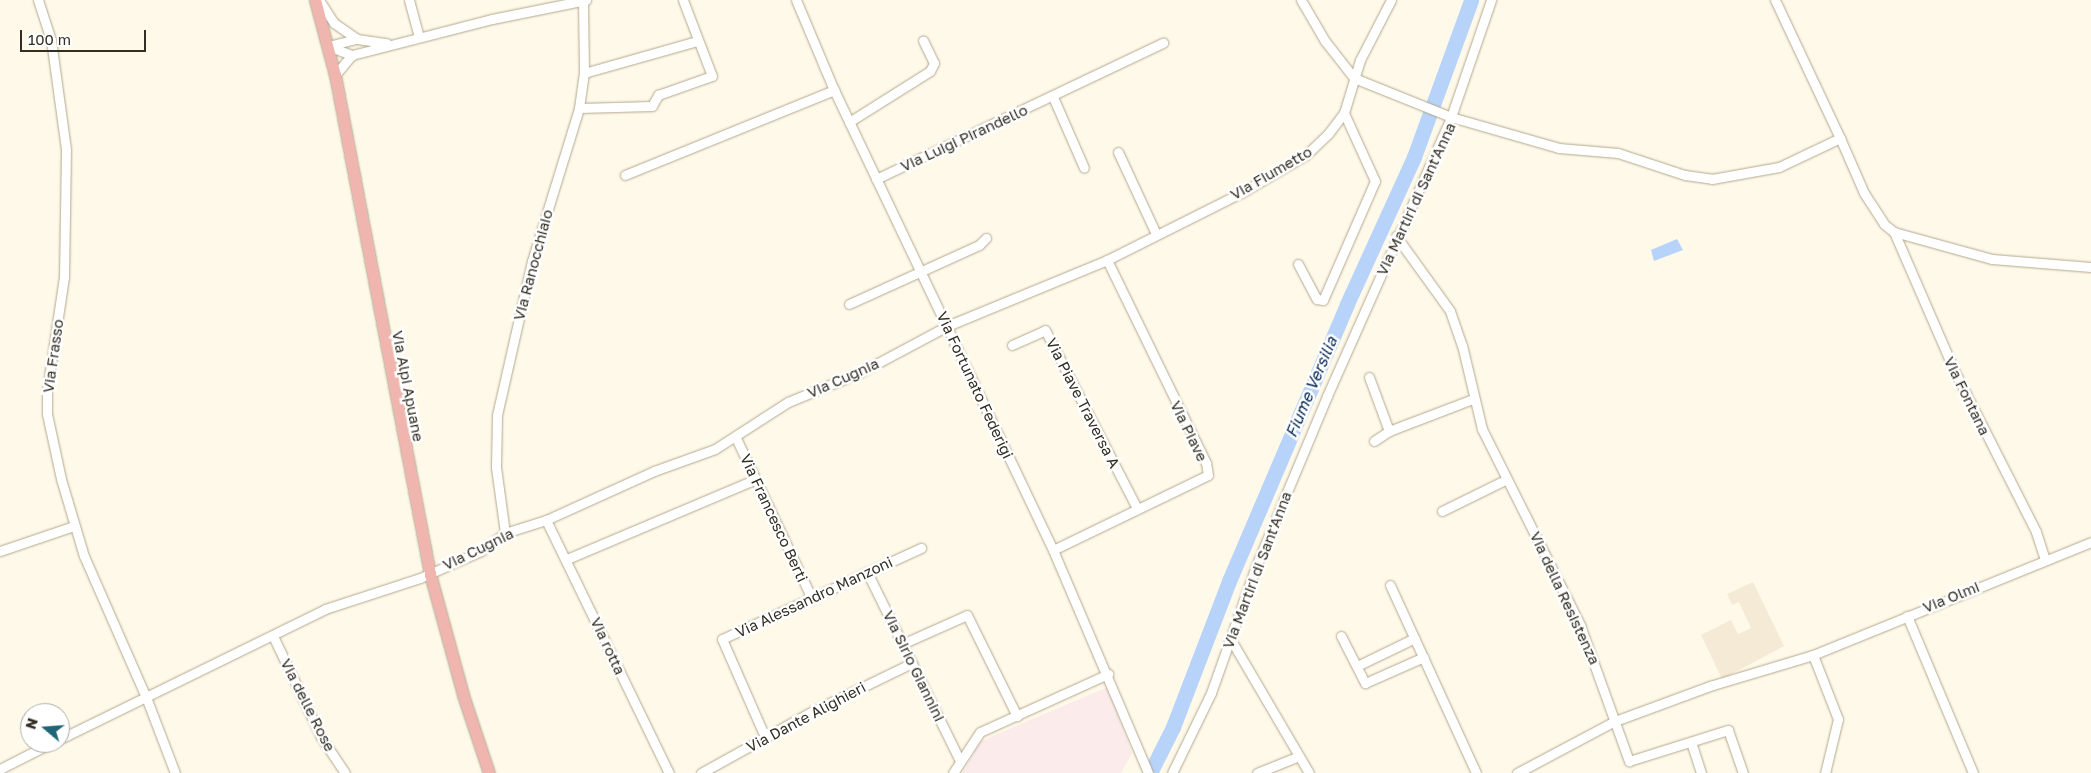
<!DOCTYPE html>
<html>
<head>
<meta charset="utf-8">
<style>
  body { margin:0 }
  #map { position:relative; width:2091px; height:773px; overflow:hidden; background:#fff9e9; font-family:"Golos Text",sans-serif }
  div>[style] { position:absolute }
  [style*='--x'] { left:calc(var(--x)*1px); top:calc(var(--y)*1px); width:calc(var(--w)*1px); rotate:calc(var(--a)*1deg) }
  .industrial>* { inset:0; background:#fbebeb }
  .education>* { inset:0; background:#f5ead5 }
  .water>* { inset:0; background:#b8d3fa }
  .river>* { height:15px; margin:-7.5px; padding:0 7.5px; transform-origin:7.5px; border-radius:7.5px; background:#b8d3fa }
  .roads { filter:drop-shadow(0 0 1px #b2a88f) drop-shadow(0 0 1px #b2a88f) }
  .minor>* { height:9px; margin:-4.5px; padding:0 4.5px; transform-origin:4.5px; border-radius:4.5px; background:#fff }
  .major>* { height:11px; margin:-5.5px; padding:0 5.5px; transform-origin:5.5px; border-radius:5.5px; background:#efb5ae }
  span { translate:-50% -50%; white-space:nowrap; text-align:center; line-height:1.15; -webkit-text-stroke:5px #fff; paint-order:stroke }
  .street-label { font-size:15px; color:#322e24 }
  .water-label { font-size:16px; color:#052755; font-style:italic }
  .north { position:absolute; left:20px; top:703px; width:50px; height:50px; box-sizing:border-box; background:#fff; border:1px solid #adaba7; border-radius:50%; rotate:288deg; font-size:14px; font-weight:700; line-height:20px; text-align:center; color:#322e24 }
  .north::after { content:''; display:block; margin:auto; width:18px; height:22px; background:#1f6575; clip-path:polygon(50% 0,100% 100%,50% 72%,0 100%) }
  .scale { position:absolute; left:20px; top:30px; width:126px; height:22px; box-sizing:border-box; border:2px solid #322e24; border-top:0; padding-left:6px; font-size:15px; line-height:18px; white-space:nowrap; color:#322e24; -webkit-text-stroke:4px #fff; paint-order:stroke }
</style>
</head>
<body>
<div id="map">
  <div class="industrial">
    <i style="clip-path:polygon(1108px 687px,1132px 753px,1121px 773px,962px 773px,981px 741px)"></i>
  </div>
  <div class="education">
    <i style="clip-path:polygon(1753px 582px,1784px 646px,1722px 679px,1701px 635px,1731px 620px,1738px 634px,1751px 628px,1739px 602px,1732px 605px,1727px 594px)"></i>
  </div>
  <div class="water">
    <i style="clip-path:polygon(1677px 239px,1683px 250px,1654px 261px,1651px 250px)"></i>
  </div>
  <div class="river">
    <i style="--x:1150;--y:773;--w:51;--a:-63.4"></i>
    <i style="--x:1173;--y:727;--w:156;--a:-69"></i>
    <i style="--x:1229;--y:581;--w:301;--a:-66.9"></i>
    <i style="--x:1347;--y:304;--w:162;--a:-65.5"></i>
    <i style="--x:1414;--y:157;--w:167;--a:-70"></i>
  </div>
  <div class="roads">
    <div class="minor">
      <i style="--x:38;--y:0;--w:42;--a:72"></i>
      <i style="--x:51;--y:40;--w:111;--a:82.2"></i>
      <i style="--x:66;--y:150;--w:127;--a:90.9"></i>
      <i style="--x:64;--y:277;--w:115;--a:98.5"></i>
      <i style="--x:47;--y:391;--w:23;--a:90"></i>
      <i style="--x:47;--y:414;--w:66;--a:77.8"></i>
      <i style="--x:61;--y:479;--w:80;--a:73.4"></i>
      <i style="--x:84;--y:556;--w:154;--a:66.3"></i>
      <i style="--x:146;--y:697;--w:81;--a:69.1"></i>
      <i style="--x:319;--y:0;--w:27;--a:57"></i>
      <i style="--x:334;--y:23;--w:28;--a:35"></i>
      <i style="--x:357;--y:39;--w:30;--a:8"></i>
      <i style="--x:409;--y:0;--w:38;--a:75"></i>
      <i style="--x:796;--y:0;--w:98;--a:67.1"></i>
      <i style="--x:834;--y:90;--w:509;--a:64.54"></i>
      <i style="--x:1053;--y:550;--w:242;--a:66.9"></i>
      <i style="--x:1301;--y:0;--w:48;--a:59.7"></i>
      <i style="--x:1325;--y:41;--w:47;--a:51.9"></i>
      <i style="--x:1354;--y:78;--w:105;--a:21.9"></i>
      <i style="--x:1451;--y:117;--w:112;--a:16"></i>
      <i style="--x:1559;--y:148;--w:59;--a:4.8"></i>
      <i style="--x:1618;--y:153;--w:71;--a:18.2"></i>
      <i style="--x:1685;--y:175;--w:27;--a:8"></i>
      <i style="--x:1712;--y:179;--w:68;--a:-10.2"></i>
      <i style="--x:1779;--y:167;--w:68;--a:-25.4"></i>
      <i style="--x:1840;--y:138;--w:60;--a:66.4"></i>
      <i style="--x:1864;--y:193;--w:37;--a:57"></i>
      <i style="--x:1884;--y:224;--w:13;--a:39"></i>
      <i style="--x:1894;--y:232;--w:102;--a:15.4"></i>
      <i style="--x:1992;--y:259;--w:99;--a:4.6"></i>
      <i style="--x:1775;--y:0;--w:153;--a:64.8"></i>
      <i style="--x:328;--y:46;--w:26;--a:21"></i>
      <i style="--x:352;--y:55;--w:145;--a:-14.4"></i>
      <i style="--x:492;--y:19;--w:96;--a:-11.4"></i>
      <i style="--x:328;--y:46;--w:30;--a:-14"></i>
      <i style="--x:584;--y:73;--w:117;--a:-15.8"></i>
      <i style="--x:335;--y:75;--w:26;--a:-50"></i>
      <i style="--x:1053;--y:97;--w:77;--a:66.4"></i>
      <i style="--x:579;--y:108;--w:73;--a:-1.6"></i>
      <i style="--x:652;--y:106;--w:13;--a:-61"></i>
      <i style="--x:658;--y:95;--w:57;--a:-19.4"></i>
      <i style="--x:712;--y:76;--w:81;--a:-110.9"></i>
      <i style="--x:849;--y:122;--w:96;--a:-32.2"></i>
      <i style="--x:930;--y:71;--w:9;--a:-63"></i>
      <i style="--x:934;--y:63;--w:25;--a:-116"></i>
      <i style="--x:1118;--y:152;--w:90;--a:65.1"></i>
      <i style="--x:625;--y:175;--w:226;--a:-22.1"></i>
      <i style="--x:876;--y:179;--w:318;--a:-25.4"></i>
      <i style="--x:1894;--y:232;--w:153;--a:66.5"></i>
      <i style="--x:1955;--y:372;--w:179;--a:63.1"></i>
      <i style="--x:2036;--y:532;--w:28;--a:72"></i>
      <i style="--x:1396;--y:236;--w:92;--a:54.2"></i>
      <i style="--x:1450;--y:311;--w:36;--a:71"></i>
      <i style="--x:1462;--y:345;--w:86;--a:76.6"></i>
      <i style="--x:1482;--y:429;--w:219;--a:63.4"></i>
      <i style="--x:1580;--y:625;--w:145;--a:70.2"></i>
      <i style="--x:1629;--y:761;--w:104;--a:-17.4"></i>
      <i style="--x:1728;--y:730;--w:46;--a:70.8"></i>
      <i style="--x:1298;--y:264;--w:40;--a:62"></i>
      <i style="--x:1317;--y:299;--w:6;--a:9"></i>
      <i style="--x:1323;--y:300;--w:130;--a:-66.4"></i>
      <i style="--x:1375;--y:181;--w:75;--a:-114.5"></i>
      <i style="--x:849;--y:304;--w:143;--a:-24.4"></i>
      <i style="--x:979;--y:245;--w:10;--a:-45"></i>
      <i style="--x:1012;--y:345;--w:36;--a:-24"></i>
      <i style="--x:1045;--y:330;--w:200;--a:62.7"></i>
      <i style="--x:1369;--y:377;--w:58;--a:69.7"></i>
      <i style="--x:736;--y:438;--w:178;--a:64.7"></i>
      <i style="--x:1374;--y:441;--w:18;--a:-34"></i>
      <i style="--x:1389;--y:431;--w:90;--a:-20.9"></i>
      <i style="--x:1442;--y:511;--w:72;--a:-26.2"></i>
      <i style="--x:546;--y:520;--w:281;--a:64.1"></i>
      <i style="--x:505;--y:533;--w:67;--a:-97.8"></i>
      <i style="--x:496;--y:467;--w:52;--a:-88.9"></i>
      <i style="--x:497;--y:415;--w:158;--a:-77.2"></i>
      <i style="--x:532;--y:261;--w:160;--a:-72.9"></i>
      <i style="--x:579;--y:108;--w:35;--a:-82"></i>
      <i style="--x:584;--y:73;--w:73;--a:-90.8"></i>
      <i style="--x:1053;--y:550;--w:172;--a:-25.8"></i>
      <i style="--x:1208;--y:475;--w:12;--a:-99"></i>
      <i style="--x:1206;--y:463;--w:226;--a:-116"></i>
      <i style="--x:0;--y:551;--w:78;--a:-18.7"></i>
      <i style="--x:567;--y:559;--w:205;--a:-22.9"></i>
      <i style="--x:867;--y:572;--w:211;--a:63.8"></i>
      <i style="--x:1390;--y:585;--w:207;--a:65.4"></i>
      <i style="--x:1907;--y:616;--w:170;--a:67.2"></i>
      <i style="--x:273;--y:636;--w:112;--a:64.6"></i>
      <i style="--x:321;--y:737;--w:43;--a:56.3"></i>
      <i style="--x:1341;--y:636;--w:53;--a:62.9"></i>
      <i style="--x:1365;--y:683;--w:64;--a:-23.8"></i>
      <i style="--x:1231;--y:640;--w:154;--a:59.6"></i>
      <i style="--x:902;--y:644;--w:71;--a:-24"></i>
      <i style="--x:967;--y:615;--w:113;--a:63.7"></i>
      <i style="--x:1813;--y:655;--w:69;--a:68.7"></i>
      <i style="--x:1838;--y:719;--w:56;--a:103.5"></i>
      <i style="--x:1357;--y:666;--w:64;--a:-25.8"></i>
      <i style="--x:765;--y:737;--w:107;--a:-113.7"></i>
      <i style="--x:722;--y:639;--w:219;--a:-24.6"></i>
      <i style="--x:60;--y:739;--w:295;--a:-26.1"></i>
      <i style="--x:325;--y:609;--w:100;--a:-18.1"></i>
      <i style="--x:420;--y:578;--w:67;--a:-23.9"></i>
      <i style="--x:481;--y:551;--w:30;--a:-37"></i>
      <i style="--x:505;--y:533;--w:43;--a:-17.6"></i>
      <i style="--x:546;--y:520;--w:119;--a:-24.4"></i>
      <i style="--x:654;--y:471;--w:65;--a:-19.8"></i>
      <i style="--x:715;--y:449;--w:87;--a:-32.8"></i>
      <i style="--x:788;--y:402;--w:79;--a:-22.3"></i>
      <i style="--x:861;--y:372;--w:98;--a:-28.1"></i>
      <i style="--x:947;--y:326;--w:173;--a:-22.4"></i>
      <i style="--x:1107;--y:260;--w:150;--a:-26.6"></i>
      <i style="--x:1241;--y:193;--w:75;--a:-30.3"></i>
      <i style="--x:1306;--y:155;--w:30;--a:-44"></i>
      <i style="--x:1328;--y:134;--w:26;--a:-53"></i>
      <i style="--x:1344;--y:113;--w:55;--a:-73.2"></i>
      <i style="--x:1360;--y:60;--w:68;--a:-62.7"></i>
      <i style="--x:1691;--y:742;--w:33;--a:72"></i>
      <i style="--x:0;--y:769;--w:57;--a:-27"></i>
      <i style="--x:701;--y:773;--w:128;--a:-29"></i>
      <i style="--x:813;--y:711;--w:110;--a:-25.9"></i>
      <i style="--x:953;--y:773;--w:49;--a:-56.6"></i>
      <i style="--x:980;--y:732;--w:141;--a:-24.4"></i>
      <i style="--x:1172;--y:773;--w:89;--a:-64"></i>
      <i style="--x:1211;--y:693;--w:135;--a:-70.5"></i>
      <i style="--x:1256;--y:566;--w:184;--a:-67.3"></i>
      <i style="--x:1327;--y:396;--w:305;--a:-66"></i>
      <i style="--x:1451;--y:117;--w:124;--a:-71.1"></i>
      <i style="--x:1257;--y:773;--w:45;--a:-22"></i>
      <i style="--x:1517;--y:773;--w:111;--a:-28"></i>
      <i style="--x:1615;--y:721;--w:104;--a:-20.2"></i>
      <i style="--x:1713;--y:685;--w:104;--a:-16.7"></i>
      <i style="--x:1813;--y:655;--w:300;--a:-22.1"></i>
    </div>
    <div class="major">
      <i style="--x:315;--y:0;--w:78;--a:75.1"></i>
      <i style="--x:335;--y:75;--w:508;--a:79.22"></i>
      <i style="--x:430;--y:574;--w:125;--a:74.7"></i>
      <i style="--x:463;--y:695;--w:82;--a:71.6"></i>
    </div>
  </div>
  <div class="street-label">
    <span style="left:964px;top:138px;rotate:-25deg">Via Luigi Pirandello</span>
    <span style="left:1271px;top:173px;rotate:-30deg">Via Fiumetto</span>
    <span style="left:1416px;top:199px;rotate:-65deg">Via Martiri di Sant'Anna</span>
    <span style="left:533px;top:265px;rotate:-75deg">Via Ranocchiaio</span>
    <span style="left:53px;top:356px;rotate:-82deg">Via Frasso</span>
    <span style="left:843px;top:378px;rotate:-24deg">Via Cugnia</span>
    <span style="left:975px;top:385px;rotate:65deg">Via Fortunato Federigi</span>
    <span style="left:408px;top:386px;rotate:79deg">Via Alpi Apuane</span>
    <span style="left:1967px;top:396px;rotate:64deg">Via Fontana</span>
    <span style="left:1083px;top:403px;rotate:63deg">Via Piave Traversa A</span>
    <span style="left:1189px;top:431px;rotate:64deg">Via Piave</span>
    <span style="left:774px;top:518px;rotate:65deg">Via Francesco Berti</span>
    <span style="left:478px;top:549px;rotate:-26deg">Via Cugnia</span>
    <span style="left:1257px;top:570px;rotate:-69deg">Via Martiri di Sant'Anna</span>
    <span style="left:814px;top:597px;rotate:-25deg">Via Alessandro Manzoni</span>
    <span style="left:1951px;top:597px;rotate:-22deg">Via Olmi</span>
    <span style="left:1565px;top:598px;rotate:65deg">Via della Resistenza</span>
    <span style="left:608px;top:646px;rotate:65deg">Via rotta</span>
    <span style="left:914px;top:666px;rotate:64deg">Via Sirio Giannini</span>
    <span style="left:308px;top:705px;rotate:63deg">Via delle Rose</span>
    <span style="left:806px;top:717px;rotate:-28deg">Via Dante Alighieri</span>
  </div>
  <div class="water-label">
    <span style="left:1311px;top:387px;rotate:-67deg">Fiume Versilia</span>
  </div>
  <div class="north">N</div>
  <div class="scale">100 m</div>
</div>
</body>
</html>
